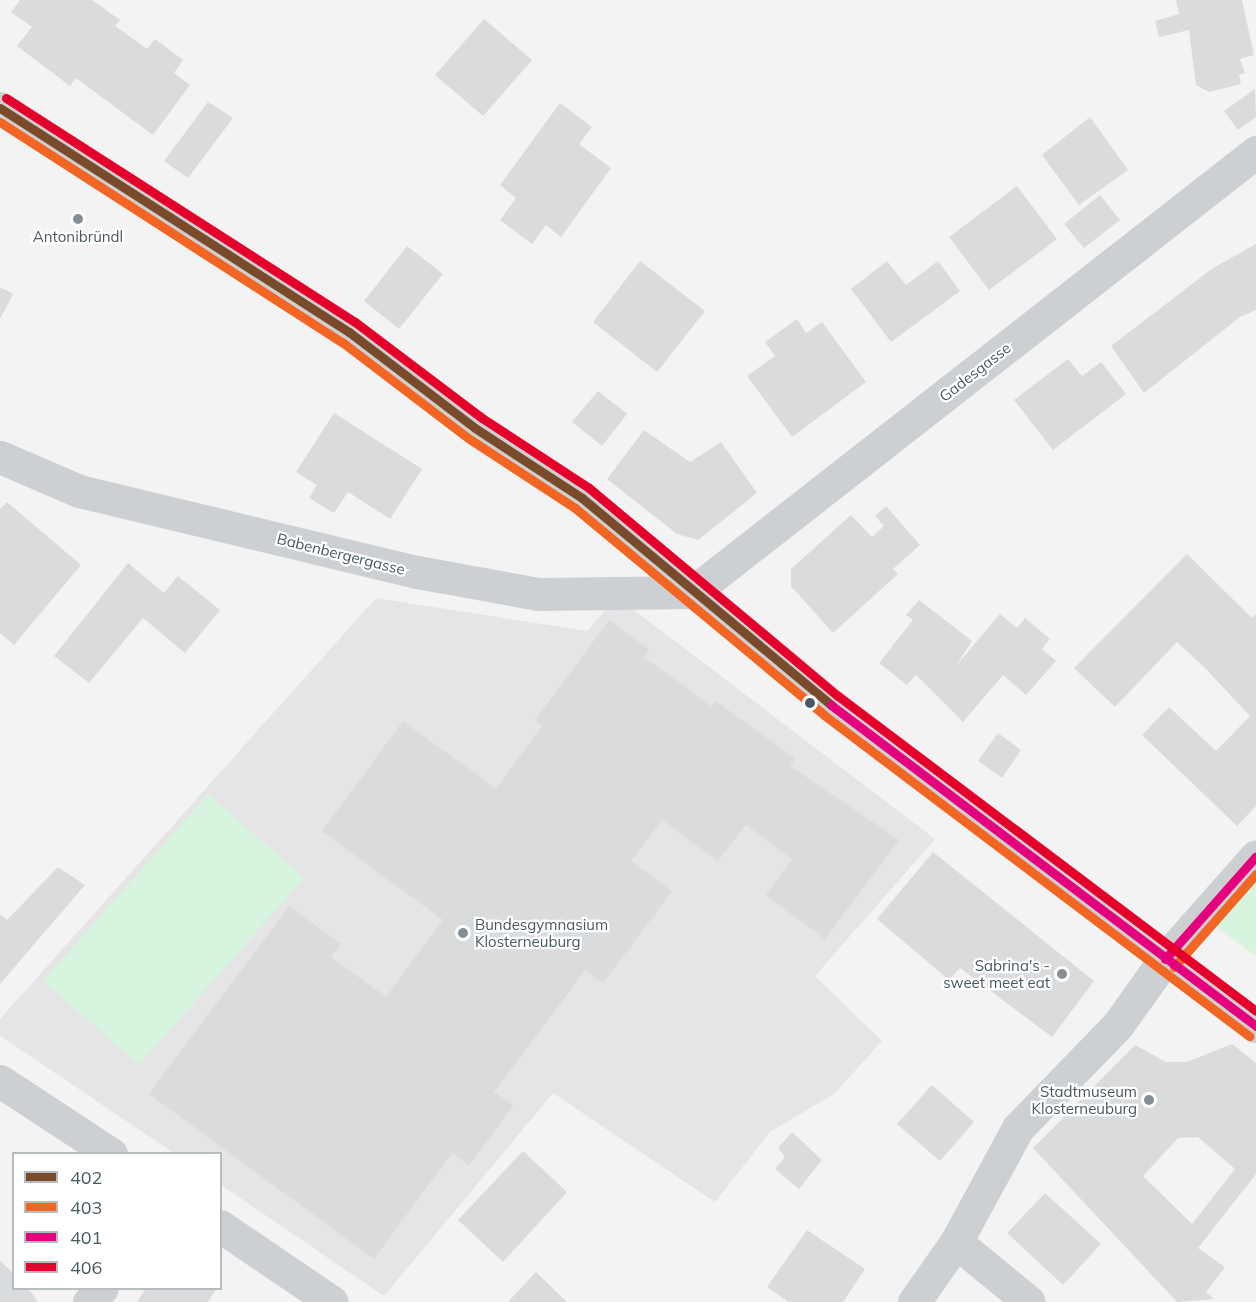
<!DOCTYPE html>
<html>
<head>
<meta charset="utf-8">
<style>
  body { margin:0 }
  #map { position:relative; width:1256px; height:1302px; overflow:hidden; background:#f4f3f3; font-family:Mulish,sans-serif }
  div>[style] { position:absolute }
  [style*='--x'] { left:calc(var(--x)*1px); top:calc(var(--y)*1px); width:calc(var(--w)*1px); rotate:calc(var(--a)*1deg) }
  .education>* { inset:0; background:#e5e4e6 }
  .green>* { inset:0; background:#d6f4de }
  .building>* { inset:0; background:#d9dbdc }
  .minor>* { height:33px; margin:-16.5px; padding:0 16.5px; transform-origin:16.5px; border-radius:16.5px; background:#cdd0d2 }
  .bus-1>* { height:9px; margin:-4.5px; padding:0 4.5px; transform-origin:4.5px; border-radius:4.5px; background:#7a4b2a }
  .bus-2>* { height:9px; margin:-4.5px; padding:0 4.5px; transform-origin:4.5px; border-radius:4.5px; background:#f26522 }
  .bus-3>* { height:9px; margin:-4.5px; padding:0 4.5px; transform-origin:4.5px; border-radius:4.5px; background:#e5007d }
  .bus-4>* { height:9px; margin:-4.5px; padding:0 4.5px; transform-origin:4.5px; border-radius:4.5px; background:#e4002b }
  .dots>* { width:16px; height:16px; translate:-50% -50%; box-sizing:border-box; border:3px solid #fff; border-radius:50% }
  span { translate:-50% -50%; white-space:nowrap; text-align:center; line-height:1.15; -webkit-text-stroke:4.5px #fff; paint-order:stroke }
  .poi-label { font-size:15px; color:#475963 }
  .left { translate:0 -50%; text-align:left }
  .right { translate:-100% -50%; text-align:right }
  .street-label { font-size:15px; color:#475963 }
  .legend { position:absolute; left:12px; top:1152px; width:210px; height:138px; box-sizing:border-box; background:#fff; border:2px solid #b5bdc1; margin:0; padding:8px 10px; list-style:none; font-size:18px; color:#475963 }
  .legend li { display:flex; align-items:center; gap:12px; height:30px }
  .legend b { width:30px; border:2px solid #b5bdc1 }
</style>
</head>
<body>
<div id="map">
  <div class="education">
    <i style="clip-path:polygon(617px 597px,935px 839px,815px 976px,882px 1041px,834px 1094px,770px 1132px,715px 1202px,553px 1093px,384px 1296px,221px 1185px,220px 1154px,174px 1153px,0 1036px,0 1019px,376px 598px,587px 631px)"></i>
  </div>
  <div class="green">
    <i style="clip-path:polygon(208px 794px,304px 878px,139px 1065px,43px 981px)"></i>
    <i style="clip-path:polygon(1256px 877px,1256px 956px,1211px 923px)"></i>
  </div>
  <div class="building">
    <i style="clip-path:polygon(20px 0,92px 0,120px 20px,115px 26px,147px 49px,155px 39px,183px 60px,174px 73px,190px 85px,153px 135px,76px 78px,70px 86px,17px 46px,32px 27px,11px 12px)"></i>
    <i style="clip-path:polygon(1176px 0,1242px 0,1254px 55px,1240px 59px,1245px 73px,1239px 75px,1241px 84px,1209px 92px,1196px 85px,1189px 30px,1159px 37px,1155px 21px,1179px 14px)"></i>
    <i style="clip-path:polygon(484px 19px,532px 60px,483px 116px,435px 75px)"></i>
    <i style="clip-path:polygon(1255px 89px,1256px 117px,1238px 130px,1224px 111px)"></i>
    <i style="clip-path:polygon(208px 102px,233px 118px,188px 178px,164px 161px)"></i>
    <i style="clip-path:polygon(560px 103px,592px 127px,579px 144px,611px 168px,561px 237px,546px 225px,532px 244px,500px 220px,516px 198px,500px 185px)"></i>
    <i style="clip-path:polygon(1090px 117px,1128px 170px,1079px 205px,1042px 155px)"></i>
    <i style="clip-path:polygon(1017px 186px,1057px 239px,989px 290px,949px 237px)"></i>
    <i style="clip-path:polygon(1100px 195px,1120px 220px,1084px 248px,1064px 224px)"></i>
    <i style="clip-path:polygon(1256px 244px,1256px 310px,1240px 317px,1144px 393px,1111px 346px,1213px 268px)"></i>
    <i style="clip-path:polygon(407px 246px,443px 274px,399px 329px,364px 301px)"></i>
    <i style="clip-path:polygon(640px 261px,705px 311px,657px 372px,593px 322px)"></i>
    <i style="clip-path:polygon(887px 261px,906px 285px,938px 261px,960px 291px,891px 342px,851px 289px)"></i>
    <i style="clip-path:polygon(0 287px,13px 294px,0 319px)"></i>
    <i style="clip-path:polygon(797px 319px,806px 333px,822px 322px,866px 382px,792px 437px,747px 376px,775px 356px,765px 342px)"></i>
    <i style="clip-path:polygon(1068px 359px,1082px 376px,1101px 362px,1126px 394px,1053px 450px,1014px 400px)"></i>
    <i style="clip-path:polygon(598px 391px,627px 414px,602px 446px,572px 422px)"></i>
    <i style="clip-path:polygon(334px 413px,422px 469px,390px 519px,348px 492px,334px 513px,309px 498px,317px 485px,296px 472px)"></i>
    <i style="clip-path:polygon(644px 430px,690px 462px,721px 442px,757px 493px,698px 540px,677px 534px,607px 479px)"></i>
    <i style="clip-path:polygon(7px 502px,81px 565px,14px 645px,0 633px,0 509px)"></i>
    <i style="clip-path:polygon(886px 506px,920px 545px,893px 569px,898px 574px,833px 633px,791px 586px,791px 569px,851px 515px,872px 537px,884px 526px,875px 516px)"></i>
    <i style="clip-path:polygon(1187px 554px,1252px 618px,1256px 614px,1256px 806px,1237px 826px,1142px 735px,1169px 707px,1216px 751px,1250px 716px,1205px 668px,1177px 642px,1115px 707px,1074px 668px)"></i>
    <i style="clip-path:polygon(128px 563px,164px 593px,178px 576px,220px 610px,185px 653px,143px 618px,89px 683px,54px 656px)"></i>
    <i style="clip-path:polygon(919px 600px,972px 641px,955px 667px,1000px 614px,1017px 628px,1025px 618px,1050px 639px,1042px 649px,1056px 661px,1026px 695px,1003px 675px,963px 722px,916px 675px,907px 685px,879px 663px,913px 620px,906px 615px)"></i>
    <i style="clip-path:polygon(609px 620px,649px 650px,644px 657px,712px 707px,716px 701px,795px 759px,790px 766px,899px 840px,825px 939px,766px 895px,792px 859px,746px 825px,718px 861px,662px 820px,631px 861px,672px 891px,603px 983px,585px 970px,494px 1092px,513px 1106px,469px 1165px,452px 1153px,374px 1259px,149px 1094px,289px 906px,341px 944px,331px 957px,386px 997px,443px 920px,322px 831px,403px 721px,496px 789px,542px 726px,535px 720px)"></i>
    <i style="clip-path:polygon(998px 733px,1021px 750px,1002px 778px,978px 761px)"></i>
    <i style="clip-path:polygon(933px 852px,1094px 981px,1052px 1037px,960px 968px,949px 980px,877px 919px)"></i>
    <i style="clip-path:polygon(58px 867px,85px 885px,0 984px,0 914px,7px 920px)"></i>
    <i style="clip-path:polygon(evenodd,1232px 1044px,1256px 1063px,1256px 1174px,1198px 1248px,1225px 1267px,1206px 1292px,1214px 1299px,1177px 1302px,1033px 1148px,1135px 1045px,1166px 1062px,1187px 1062px,1232px 1044px,1198px 1137px,1235px 1169px,1192px 1224px,1143px 1176px,1178px 1138px,1198px 1137px)"></i>
    <i style="clip-path:polygon(932px 1085px,974px 1122px,940px 1161px,897px 1124px)"></i>
    <i style="clip-path:polygon(792px 1132px,822px 1160px,799px 1189px,775px 1169px,785px 1157px,778px 1148px)"></i>
    <i style="clip-path:polygon(523px 1151px,567px 1192px,503px 1262px,458px 1220px)"></i>
    <i style="clip-path:polygon(1045px 1193px,1101px 1244px,1063px 1285px,1007px 1233px)"></i>
    <i style="clip-path:polygon(807px 1230px,865px 1269px,843px 1302px,789px 1302px,767px 1287px)"></i>
    <i style="clip-path:polygon(0 1261px,14px 1274px,14px 1288px,28px 1288px,38px 1302px,0 1302px)"></i>
    <i style="clip-path:polygon(536px 1272px,567px 1302px,508px 1302px)"></i>
    <i style="clip-path:polygon(146px 1288px,217px 1288px,208px 1302px,137px 1302px)"></i>
  </div>
  <div class="minor">
    <i style="--x:0;--y:108;--w:415;--a:32.7"></i>
    <i style="--x:349;--y:332;--w:158;--a:37.3"></i>
    <i style="--x:475;--y:428;--w:128;--a:33.2"></i>
    <i style="--x:582;--y:498;--w:324;--a:39.7"></i>
    <i style="--x:831;--y:705;--w:533;--a:37.06"></i>
    <i style="--x:0;--y:457;--w:86;--a:23.3"></i>
    <i style="--x:79;--y:491;--w:348;--a:13.5"></i>
    <i style="--x:417;--y:572;--w:123;--a:10.3"></i>
    <i style="--x:538;--y:594;--w:155;--a:-0.7"></i>
    <i style="--x:693;--y:592;--w:715;--a:-38.01"></i>
    <i style="--x:0;--y:1081;--w:133;--a:33.3"></i>
    <i style="--x:220;--y:1226;--w:135;--a:34.2"></i>
    <i style="--x:956;--y:1242;--w:94;--a:39.4"></i>
    <i style="--x:89;--y:1302;--w:19;--a:-47"></i>
    <i style="--x:914;--y:1302;--w:73;--a:-55"></i>
    <i style="--x:956;--y:1242;--w:130;--a:-61.5"></i>
    <i style="--x:1018;--y:1128;--w:142;--a:-45.9"></i>
    <i style="--x:1117;--y:1026;--w:82;--a:-54.4"></i>
    <i style="--x:1165;--y:959;--w:137;--a:-48.5"></i>
  </div>
  <div class="bus-1">
    <i style="--x:0;--y:108;--w:415;--a:32.7"></i>
    <i style="--x:349;--y:332;--w:158;--a:37.3"></i>
    <i style="--x:475;--y:428;--w:128;--a:33.2"></i>
    <i style="--x:582;--y:498;--w:324;--a:39.7"></i>
  </div>
  <div class="bus-2">
    <i style="--x:0;--y:122;--w:407;--a:32.8"></i>
    <i style="--x:342;--y:342;--w:158;--a:37.3"></i>
    <i style="--x:468;--y:438;--w:128;--a:33.2"></i>
    <i style="--x:575;--y:508;--w:324;--a:39.7"></i>
    <i style="--x:824;--y:715;--w:533;--a:37.06"></i>
    <i style="--x:1174;--y:967;--w:124;--a:-48.6"></i>
  </div>
  <div class="bus-3">
    <i style="--x:831;--y:705;--w:533;--a:37.06"></i>
    <i style="--x:1165;--y:959;--w:137;--a:-48.5"></i>
  </div>
  <div class="bus-4">
    <i style="--x:6;--y:98;--w:415;--a:32.7"></i>
    <i style="--x:355;--y:322;--w:159;--a:37.1"></i>
    <i style="--x:482;--y:418;--w:128;--a:33.2"></i>
    <i style="--x:589;--y:488;--w:324;--a:39.9"></i>
    <i style="--x:838;--y:696;--w:523;--a:37"></i>
  </div>
  <div class="dots">
    <i style="left:78px;top:219px;background:#848f95"></i>
    <i style="left:810px;top:703px;background:#475963"></i>
    <i style="left:463px;top:933px;background:#848f95"></i>
    <i style="left:1062px;top:974px;background:#848f95"></i>
    <i style="left:1149px;top:1100px;background:#848f95"></i>
  </div>
  <div class="poi-label">
    <span style="left:78px;top:237px">Antonibründl</span>
    <span class="left" style="left:475px;top:933px">Bundesgymnasium<br>Klosterneuburg</span>
    <span class="right" style="left:1050px;top:974px">Sabrina's -<br>sweet meet eat</span>
    <span class="right" style="left:1137px;top:1100px">Stadtmuseum<br>Klosterneuburg</span>
  </div>
  <div class="street-label">
    <span style="left:975px;top:372px;rotate:-38deg">Gadesgasse</span>
    <span style="left:341px;top:554px;rotate:14deg">Babenbergergasse</span>
  </div>
  <ul class="legend">
  <li><b style="height:8px;background:#7a4b2a"></b>402</li>
  <li><b style="height:8px;background:#f26522"></b>403</li>
  <li><b style="height:8px;background:#e5007d"></b>401</li>
  <li><b style="height:8px;background:#e4002b"></b>406</li>
  </ul>
</div>
</body>
</html>
